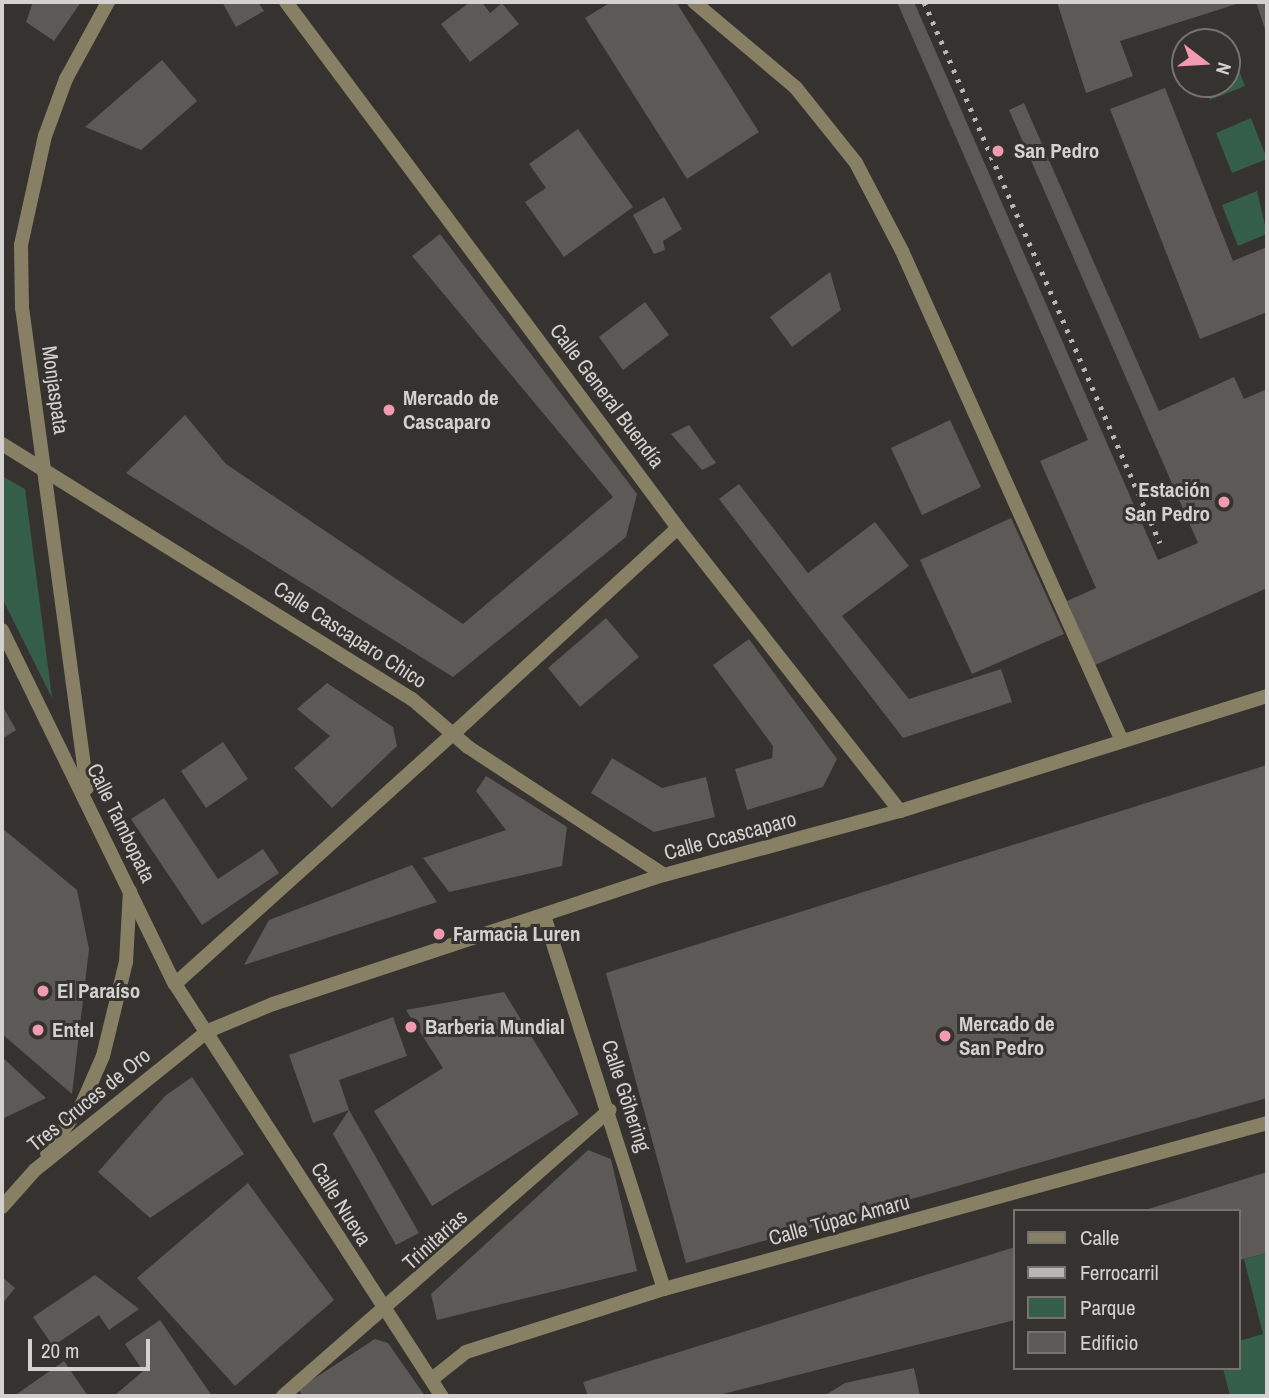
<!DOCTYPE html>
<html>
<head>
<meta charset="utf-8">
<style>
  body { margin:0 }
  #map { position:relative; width:1269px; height:1398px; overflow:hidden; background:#363230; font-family:"Archivo Narrow",sans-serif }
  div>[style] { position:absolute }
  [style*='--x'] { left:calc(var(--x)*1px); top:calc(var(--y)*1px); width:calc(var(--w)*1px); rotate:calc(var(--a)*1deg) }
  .green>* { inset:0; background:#345e49 }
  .building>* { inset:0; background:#5d5957 }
  .service>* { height:14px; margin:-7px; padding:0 7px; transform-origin:7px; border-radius:7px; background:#878064 }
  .pedestrian>* { height:14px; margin:-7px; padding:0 7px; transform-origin:7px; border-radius:7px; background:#878064 }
  .minor>* { height:14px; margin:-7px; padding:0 7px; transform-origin:7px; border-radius:7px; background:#878064 }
  .rail>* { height:5px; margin-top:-2.5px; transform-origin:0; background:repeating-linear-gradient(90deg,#b9b7b6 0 3.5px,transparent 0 10.5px) }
  .dots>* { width:19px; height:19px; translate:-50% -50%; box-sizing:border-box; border:4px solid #363230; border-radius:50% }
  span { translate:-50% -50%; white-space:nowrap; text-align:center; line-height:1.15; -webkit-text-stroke:6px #363230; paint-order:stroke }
  .poi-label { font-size:21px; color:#d4d2d1; font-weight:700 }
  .left { translate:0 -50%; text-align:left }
  .right { translate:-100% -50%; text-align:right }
  .street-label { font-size:21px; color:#d4d2d1 }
  .frame { position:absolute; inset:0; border:4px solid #d4d2d1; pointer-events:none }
  .legend { position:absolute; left:1013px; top:1209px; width:228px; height:161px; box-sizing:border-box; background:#363230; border:2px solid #757270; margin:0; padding:9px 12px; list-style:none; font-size:21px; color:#d4d2d1 }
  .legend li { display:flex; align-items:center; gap:14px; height:35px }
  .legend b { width:35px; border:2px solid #757270 }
  .north { position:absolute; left:1171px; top:28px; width:70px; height:70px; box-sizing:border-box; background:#363230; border:2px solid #757270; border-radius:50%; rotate:107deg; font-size:19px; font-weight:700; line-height:28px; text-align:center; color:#d4d2d1 }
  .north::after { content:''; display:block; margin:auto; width:24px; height:32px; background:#f19ab1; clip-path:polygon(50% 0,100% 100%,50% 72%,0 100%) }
  .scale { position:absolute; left:28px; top:1339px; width:122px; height:32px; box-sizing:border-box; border:4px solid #d4d2d1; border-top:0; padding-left:9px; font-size:21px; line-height:24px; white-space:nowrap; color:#d4d2d1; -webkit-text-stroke:5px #363230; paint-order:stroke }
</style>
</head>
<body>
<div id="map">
  <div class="green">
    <i style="clip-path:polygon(1229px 45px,1245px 86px,1210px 100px,1204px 84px,1227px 84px)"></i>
    <i style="clip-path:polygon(1251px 118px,1267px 159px,1232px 173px,1216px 133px)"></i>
    <i style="clip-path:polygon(1257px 191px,1267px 234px,1238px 246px,1222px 205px)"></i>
    <i style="clip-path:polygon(2px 476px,25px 489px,52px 698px,2px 598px)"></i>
    <i style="clip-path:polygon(1267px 1253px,1267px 1396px,1230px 1396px,1223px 1368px,1239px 1368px,1239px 1341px,1263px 1334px,1244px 1259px)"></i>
  </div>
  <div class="building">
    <i style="clip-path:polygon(33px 2px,81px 2px,54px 41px,26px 22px)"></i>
    <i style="clip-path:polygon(222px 2px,258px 2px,264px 11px,236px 27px)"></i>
    <i style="clip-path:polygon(470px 2px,482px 2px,490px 13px,502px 3px,519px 24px,470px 62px,441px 24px)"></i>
    <i style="clip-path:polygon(611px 2px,676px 2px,759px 132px,687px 179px,585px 18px)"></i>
    <i style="clip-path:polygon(897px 2px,914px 2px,1158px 560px,1198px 543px,1009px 110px,1024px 103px,1159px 411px,1234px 377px,1244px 399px,1267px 389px,1267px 588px,1095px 665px,1067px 601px,1096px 588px,1040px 461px,1088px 440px)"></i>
    <i style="clip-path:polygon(1057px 2px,1243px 2px,1120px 41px,1133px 76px,1086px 93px)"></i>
    <i style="clip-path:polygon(1256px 2px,1267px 2px,1267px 35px)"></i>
    <i style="clip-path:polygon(162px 60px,197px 101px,141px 150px,85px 127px)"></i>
    <i style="clip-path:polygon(1165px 88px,1233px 261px,1267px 247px,1267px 312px,1200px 339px,1110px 109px)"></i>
    <i style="clip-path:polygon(578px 129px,633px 207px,564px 257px,525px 202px,546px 188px,529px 164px)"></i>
    <i style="clip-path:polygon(664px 197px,682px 229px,663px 241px,665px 250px,654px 254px,633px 215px)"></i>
    <i style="clip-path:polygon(440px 234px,637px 494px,626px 537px,453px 677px,126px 473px,185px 415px,226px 464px,463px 624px,613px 497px,412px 256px)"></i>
    <i style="clip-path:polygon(830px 272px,841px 310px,792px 347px,770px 317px)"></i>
    <i style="clip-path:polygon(645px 302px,669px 335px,623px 370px,599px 337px)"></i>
    <i style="clip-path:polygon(950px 420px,981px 487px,922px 515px,891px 448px)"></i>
    <i style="clip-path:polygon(689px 425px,716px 463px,702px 470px,671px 434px)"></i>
    <i style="clip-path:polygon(739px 484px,808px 573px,875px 522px,909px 566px,842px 616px,909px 699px,1001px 669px,1012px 702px,903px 738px,719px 499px)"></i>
    <i style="clip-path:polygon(1011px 518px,1064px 634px,972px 674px,920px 560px)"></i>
    <i style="clip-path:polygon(606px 618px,639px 657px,580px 707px,548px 668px)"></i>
    <i style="clip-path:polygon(749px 639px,837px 759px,823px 787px,747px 810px,735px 769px,772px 758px,773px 746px,713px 665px)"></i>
    <i style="clip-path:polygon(327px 683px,393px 727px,397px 746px,332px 808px,294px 768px,330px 736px,297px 709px)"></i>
    <i style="clip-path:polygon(2px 705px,16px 730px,2px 739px)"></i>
    <i style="clip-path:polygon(223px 742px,248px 779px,206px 808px,181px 771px)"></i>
    <i style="clip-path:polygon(612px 758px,662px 788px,706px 777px,715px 817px,654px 832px,591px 793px)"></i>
    <i style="clip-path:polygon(1267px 765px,1267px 1098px,686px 1263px,606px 973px)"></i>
    <i style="clip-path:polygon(486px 776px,567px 827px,562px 866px,449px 892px,423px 858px,506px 830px,476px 791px)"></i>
    <i style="clip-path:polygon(164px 798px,218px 879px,263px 849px,279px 873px,202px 925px,131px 819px)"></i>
    <i style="clip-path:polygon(2px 828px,77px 890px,89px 949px,72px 1094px,2px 1034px)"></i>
    <i style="clip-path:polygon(412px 865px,437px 902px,244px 965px,269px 920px)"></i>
    <i style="clip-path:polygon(504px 992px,579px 1114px,432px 1206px,374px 1111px,443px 1068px,406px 1010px)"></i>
    <i style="clip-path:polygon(393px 1017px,407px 1056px,339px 1080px,349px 1110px,313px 1123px,289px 1055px)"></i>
    <i style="clip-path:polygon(2px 1057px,46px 1098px,2px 1119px)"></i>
    <i style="clip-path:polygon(192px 1077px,244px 1154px,150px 1218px,98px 1172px,165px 1096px)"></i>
    <i style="clip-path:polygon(349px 1110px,419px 1233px,396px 1245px,333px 1134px)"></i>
    <i style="clip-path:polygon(588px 1150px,611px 1159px,637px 1271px,437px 1320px,431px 1294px)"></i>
    <i style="clip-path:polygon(1267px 1172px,1267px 1253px,1239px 1260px,1239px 1211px,1142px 1211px)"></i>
    <i style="clip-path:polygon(248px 1183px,334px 1300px,235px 1386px,137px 1278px)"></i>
    <i style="clip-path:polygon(1015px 1247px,1015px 1320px,715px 1396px,588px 1396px,583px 1382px)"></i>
    <i style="clip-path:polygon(95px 1275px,139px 1309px,109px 1330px,99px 1315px,53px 1346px,33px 1317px)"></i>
    <i style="clip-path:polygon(2px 1277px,15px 1288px,2px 1304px)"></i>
    <i style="clip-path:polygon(160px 1320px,212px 1396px,114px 1396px,143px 1371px,125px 1344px)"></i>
    <i style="clip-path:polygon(375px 1339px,388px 1343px,425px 1396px,303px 1396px,298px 1389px)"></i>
    <i style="clip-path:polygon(64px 1361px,88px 1396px,14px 1396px)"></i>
    <i style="clip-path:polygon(914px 1368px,920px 1396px,824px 1396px,845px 1383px)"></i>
  </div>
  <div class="service">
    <i style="--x:694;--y:2;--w:133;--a:40.1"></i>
    <i style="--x:796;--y:88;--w:96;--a:51.3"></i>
    <i style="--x:856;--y:163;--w:99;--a:62.4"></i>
    <i style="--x:902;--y:251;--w:537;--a:65.82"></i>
    <i style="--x:175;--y:984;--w:374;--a:-42"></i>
  </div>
  <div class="pedestrian">
    <i style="--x:664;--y:1289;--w:625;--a:-15.39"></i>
  </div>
  <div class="minor">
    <i style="--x:286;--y:2;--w:656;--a:53.3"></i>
    <i style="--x:678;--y:528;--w:360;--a:51.9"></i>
    <i style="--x:2;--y:444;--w:483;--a:31.9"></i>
    <i style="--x:412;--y:699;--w:74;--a:40.6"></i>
    <i style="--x:468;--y:747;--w:234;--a:33.1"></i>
    <i style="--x:2;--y:630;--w:394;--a:64"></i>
    <i style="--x:175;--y:984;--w:491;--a:57.1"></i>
    <i style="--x:453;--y:734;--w:305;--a:-42.5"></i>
    <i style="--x:87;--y:788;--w:484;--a:-97.7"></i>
    <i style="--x:22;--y:308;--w:63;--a:-90.9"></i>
    <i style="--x:21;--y:245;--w:112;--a:-77.6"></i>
    <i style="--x:45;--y:136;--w:61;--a:-69.8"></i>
    <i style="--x:66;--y:79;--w:88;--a:-61.4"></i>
    <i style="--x:47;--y:1153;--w:60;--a:-54.5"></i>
    <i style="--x:82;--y:1104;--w:52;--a:-66.4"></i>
    <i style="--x:103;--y:1056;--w:97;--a:-76.3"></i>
    <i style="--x:126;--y:962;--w:71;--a:-86.8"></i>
    <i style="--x:2;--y:1207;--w:50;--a:-48.3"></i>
    <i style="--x:35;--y:1170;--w:222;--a:-38.8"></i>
    <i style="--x:208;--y:1031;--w:70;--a:-22.6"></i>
    <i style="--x:273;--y:1004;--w:412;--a:-18.3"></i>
    <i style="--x:664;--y:875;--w:245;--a:-15.2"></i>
    <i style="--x:900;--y:811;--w:385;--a:-17.4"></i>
    <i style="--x:432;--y:1379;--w:43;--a:-38.5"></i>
    <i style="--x:466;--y:1352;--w:208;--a:-17.7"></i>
    <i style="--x:664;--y:1289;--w:392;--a:-107.8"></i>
    <i style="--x:283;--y:1396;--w:434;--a:-41.2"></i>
  </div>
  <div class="rail">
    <i style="--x:924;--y:2;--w:590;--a:66.43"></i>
  </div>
  <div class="dots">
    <i style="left:998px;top:151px;background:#f19ab1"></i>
    <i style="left:389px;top:410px;background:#f19ab1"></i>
    <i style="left:1224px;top:502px;background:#f19ab1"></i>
    <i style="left:439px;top:934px;background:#f19ab1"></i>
    <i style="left:43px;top:991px;background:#f19ab1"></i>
    <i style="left:411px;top:1027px;background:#f19ab1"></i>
    <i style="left:38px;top:1030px;background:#f19ab1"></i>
    <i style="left:945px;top:1036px;background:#f19ab1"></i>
  </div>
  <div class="poi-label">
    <span class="left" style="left:1014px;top:151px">San Pedro</span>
    <span class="left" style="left:403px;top:410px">Mercado de<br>Cascaparo</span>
    <span class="right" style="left:1210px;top:502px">Estación<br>San Pedro</span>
    <span class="left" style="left:453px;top:934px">Farmacia Luren</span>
    <span class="left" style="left:57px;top:991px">El Paraíso</span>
    <span class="left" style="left:959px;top:1036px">Mercado de<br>San Pedro</span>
    <span class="left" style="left:425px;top:1027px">Barberia Mundial</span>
    <span class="left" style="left:52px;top:1030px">Entel</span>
  </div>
  <div class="street-label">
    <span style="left:55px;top:390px;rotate:82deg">Monjaspata</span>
    <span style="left:607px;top:396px;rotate:53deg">Calle General Buendía</span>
    <span style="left:350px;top:635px;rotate:33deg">Calle Cascaparo Chico</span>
    <span style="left:121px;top:823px;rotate:64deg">Calle Tambopata</span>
    <span style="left:730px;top:836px;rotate:-15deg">Calle Ccascaparo</span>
    <span style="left:626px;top:1096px;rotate:72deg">Calle Göhering</span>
    <span style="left:89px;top:1100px;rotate:-39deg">Tres Cruces de Oro</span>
    <span style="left:341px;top:1204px;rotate:58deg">Calle Nueva</span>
    <span style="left:839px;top:1220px;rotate:-15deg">Calle Túpac Amaru</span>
    <span style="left:435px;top:1240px;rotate:-42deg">Trinitarias</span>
  </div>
  <div class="frame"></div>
  <ul class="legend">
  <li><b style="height:9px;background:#878064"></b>Calle</li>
  <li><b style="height:9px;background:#b9b7b6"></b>Ferrocarril</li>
  <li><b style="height:19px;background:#345e49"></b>Parque</li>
  <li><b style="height:19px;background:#5d5957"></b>Edificio</li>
  </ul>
  <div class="north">N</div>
  <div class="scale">20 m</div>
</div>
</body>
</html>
